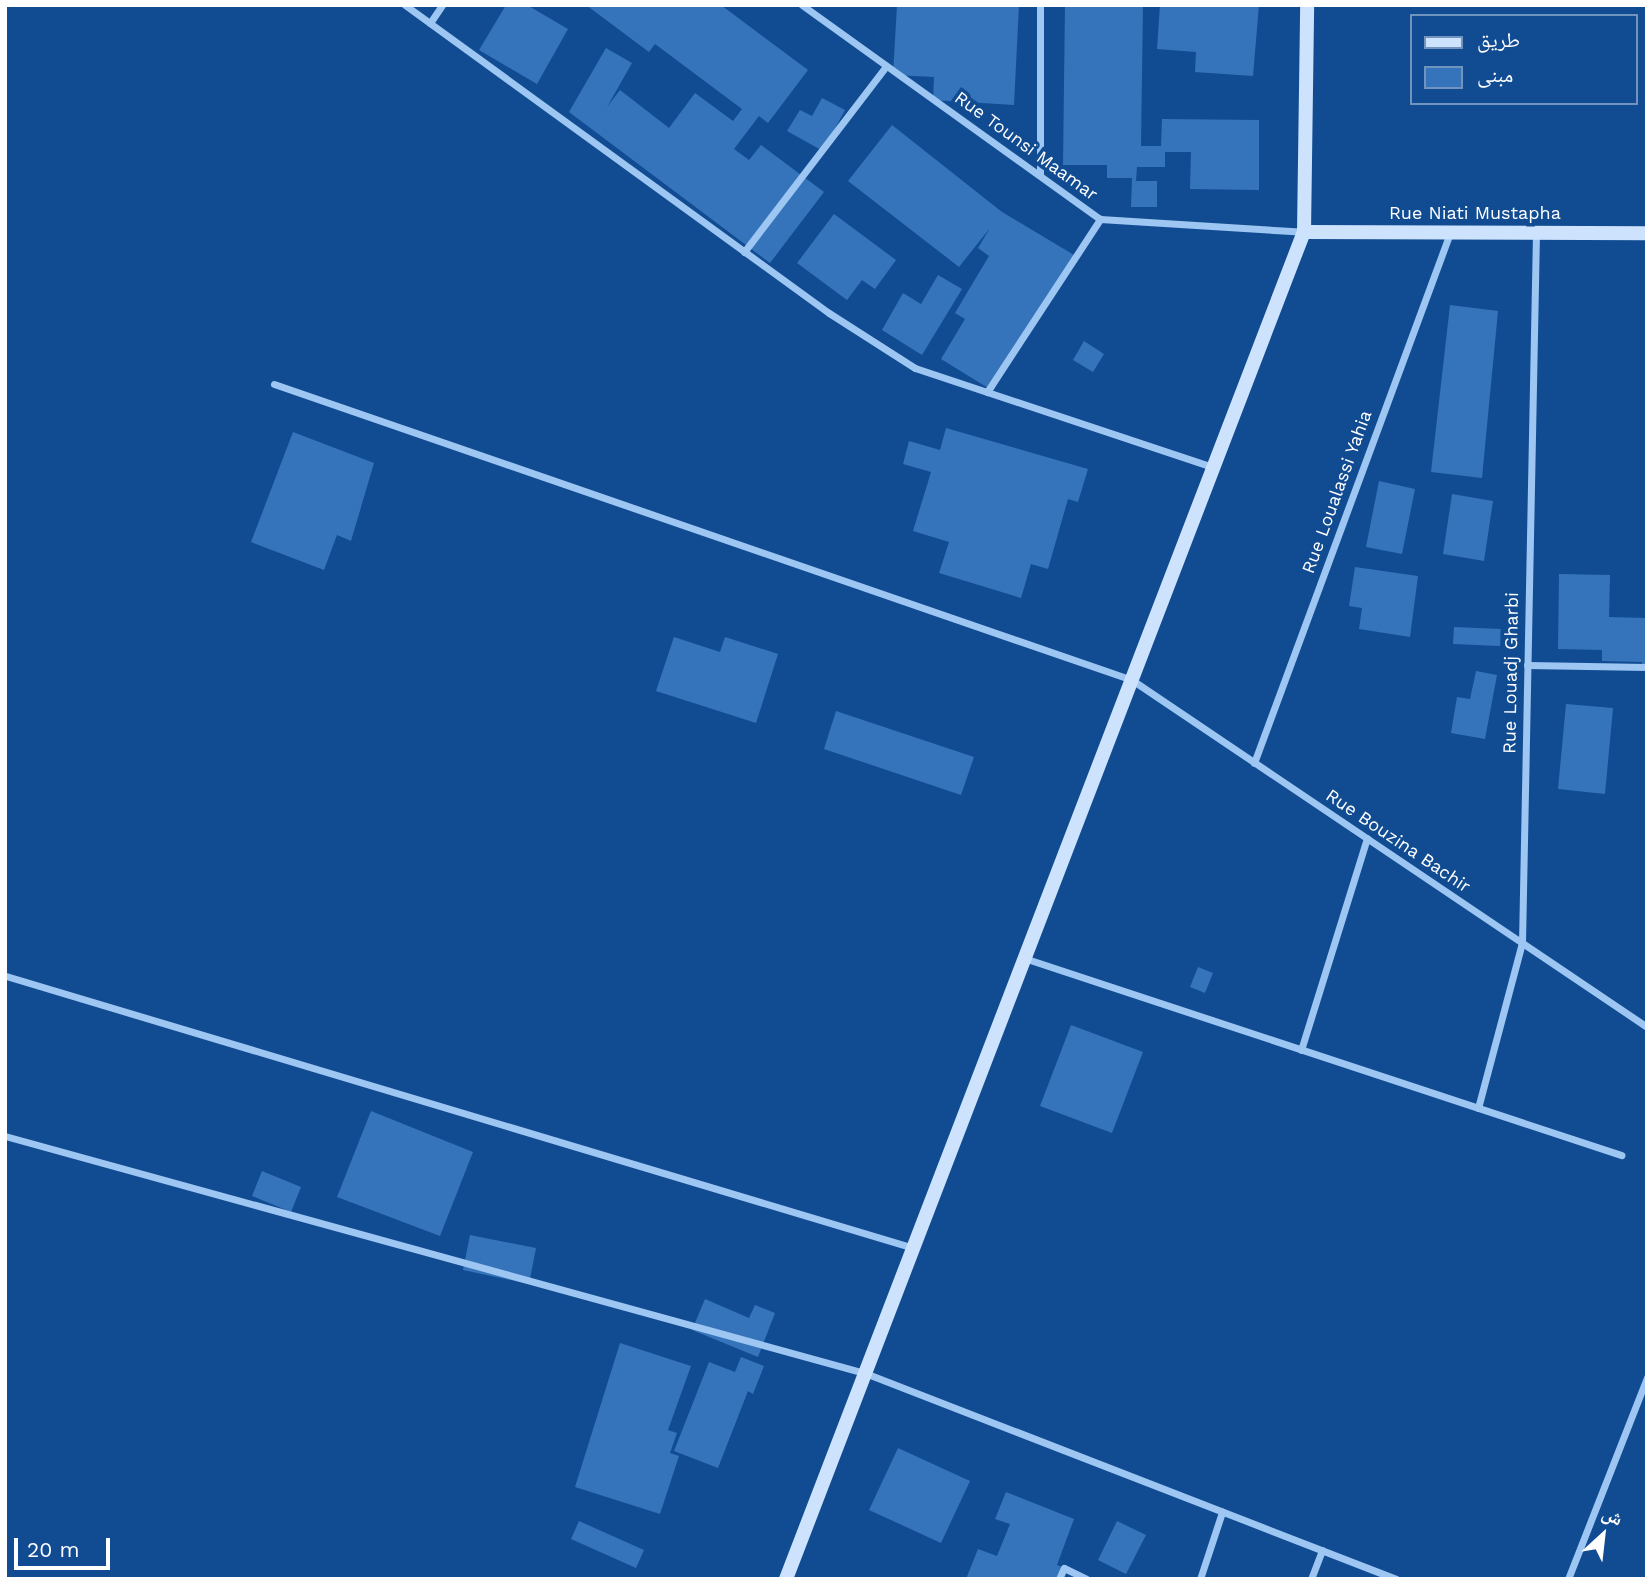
<!DOCTYPE html>
<html>
<head>
<meta charset="utf-8">
<style>
  body { margin:0 }
  #map { position:relative; width:1652px; height:1584px; overflow:hidden; background:#114c92; font-family:"Work Sans","Noto Naskh Arabic",sans-serif }
  div>[style] { position:absolute }
  [style*='--x'] { left:calc(var(--x)*1px); top:calc(var(--y)*1px); width:calc(var(--w)*1px); rotate:calc(var(--a)*1deg) }
  .building>* { inset:0; background:#3574ba }
  .minor>* { height:7px; margin:-3.5px; padding:0 3.5px; transform-origin:3.5px; border-radius:3.5px; background:#9dc6f3 }
  .secondary>* { height:14px; margin:-7px; padding:0 7px; transform-origin:7px; border-radius:7px; background:#cde2fd }
  span { translate:-50% -50%; white-space:nowrap; text-align:center; line-height:1.15; -webkit-text-stroke:7px #114c92; paint-order:stroke }
  .street-label { font-size:18px; color:#fff }
  .frame { position:absolute; inset:0; border:7px solid #fff; pointer-events:none }
  .legend { position:absolute; left:1410px; top:14px; width:228px; height:91px; box-sizing:border-box; background:#114c92; border:2px solid #7094be; margin:0; padding:9px 12px; list-style:none; font-size:21px; color:#fff }
  .legend li { display:flex; align-items:center; gap:14px; height:35px }
  .legend b { width:35px; border:2px solid #7094be }
  .north { position:absolute; left:1568px; top:1500px; width:70px; height:70px; -webkit-text-stroke:5px #114c92; paint-order:stroke; rotate:27deg; font-size:19px; font-weight:700; line-height:28px; text-align:center; color:#fff }
  .north::after { content:''; display:block; margin:auto; width:24px; height:32px; background:#fff; clip-path:polygon(50% 0,100% 100%,50% 72%,0 100%) }
  .scale { position:absolute; left:14px; top:1538px; width:96px; height:32px; box-sizing:border-box; border:4px solid #fff; border-top:0; padding-left:9px; font-size:21px; line-height:24px; white-space:nowrap; color:#fff; -webkit-text-stroke:5px #114c92; paint-order:stroke }
</style>
</head>
<body>
<div id="map">
  <div class="building">
    <i style="clip-path:polygon(506px 5px,527px 5px,568px 29px,537px 84px,479px 50px)"></i>
    <i style="clip-path:polygon(586px 5px,721px 5px,808px 70px,768px 123px,759px 116px,734px 149px,749px 160px,761px 145px,824px 192px,770px 263px,569px 112px,606px 48px,632px 63px,607px 107px,620px 90px,669px 128px,695px 93px,733px 121px,742px 109px,655px 44px,649px 52px)"></i>
    <i style="clip-path:polygon(897px 5px,1019px 5px,1014px 105px,933px 100px,934px 77px,893px 75px)"></i>
    <i style="clip-path:polygon(1065px 5px,1143px 5px,1141px 146px,1161px 146px,1162px 119px,1259px 120px,1259px 190px,1190px 189px,1191px 152px,1165px 152px,1165px 167px,1137px 167px,1136px 181px,1157px 181px,1157px 207px,1131px 207px,1132px 178px,1107px 178px,1107px 165px,1063px 165px)"></i>
    <i style="clip-path:polygon(1160px 5px,1259px 5px,1253px 76px,1195px 72px,1196px 52px,1157px 49px)"></i>
    <i style="clip-path:polygon(822px 98px,845px 110px,823px 151px,787px 131px,800px 110px,812px 116px)"></i>
    <i style="clip-path:polygon(892px 125px,1002px 212px,1074px 255px,993px 391px,941px 359px,965px 319px,955px 313px,989px 256px,978px 248px,990px 228px,959px 267px,848px 181px)"></i>
    <i style="clip-path:polygon(834px 214px,896px 260px,875px 289px,862px 280px,847px 300px,797px 263px)"></i>
    <i style="clip-path:polygon(938px 275px,962px 289px,922px 355px,882px 330px,903px 293px,921px 304px)"></i>
    <i style="clip-path:polygon(1450px 305px,1498px 311px,1482px 478px,1431px 472px)"></i>
    <i style="clip-path:polygon(1084px 341px,1104px 354px,1093px 372px,1073px 360px)"></i>
    <i style="clip-path:polygon(946px 428px,1088px 469px,1078px 502px,1068px 499px,1048px 569px,1031px 564px,1021px 598px,939px 573px,949px 542px,913px 531px,931px 472px,903px 464px,909px 441px,940px 450px)"></i>
    <i style="clip-path:polygon(293px 432px,374px 463px,351px 541px,337px 535px,324px 570px,251px 542px)"></i>
    <i style="clip-path:polygon(1379px 481px,1415px 489px,1402px 554px,1366px 547px)"></i>
    <i style="clip-path:polygon(1452px 494px,1493px 501px,1484px 561px,1443px 554px)"></i>
    <i style="clip-path:polygon(1355px 567px,1418px 576px,1410px 637px,1359px 629px,1362px 608px,1349px 606px)"></i>
    <i style="clip-path:polygon(1559px 574px,1610px 575px,1609px 617px,1647px 618px,1647px 669px,1642px 669px,1642px 662px,1602px 661px,1602px 650px,1558px 649px)"></i>
    <i style="clip-path:polygon(1454px 627px,1501px 629px,1500px 646px,1453px 644px)"></i>
    <i style="clip-path:polygon(674px 637px,720px 652px,725px 637px,778px 654px,756px 723px,656px 691px)"></i>
    <i style="clip-path:polygon(1476px 671px,1497px 675px,1485px 739px,1451px 733px,1457px 697px,1470px 699px)"></i>
    <i style="clip-path:polygon(1566px 704px,1613px 708px,1605px 794px,1558px 789px)"></i>
    <i style="clip-path:polygon(836px 711px,974px 757px,961px 795px,824px 749px)"></i>
    <i style="clip-path:polygon(1198px 967px,1213px 973px,1205px 993px,1190px 987px)"></i>
    <i style="clip-path:polygon(1071px 1025px,1143px 1052px,1112px 1133px,1040px 1106px)"></i>
    <i style="clip-path:polygon(371px 1111px,473px 1152px,440px 1236px,337px 1197px)"></i>
    <i style="clip-path:polygon(262px 1171px,301px 1187px,291px 1212px,252px 1196px)"></i>
    <i style="clip-path:polygon(470px 1235px,536px 1248px,529px 1284px,463px 1270px)"></i>
    <i style="clip-path:polygon(705px 1299px,749px 1318px,755px 1305px,775px 1313px,758px 1357px,692px 1330px)"></i>
    <i style="clip-path:polygon(620px 1343px,691px 1366px,668px 1430px,677px 1433px,670px 1453px,679px 1456px,660px 1514px,575px 1487px)"></i>
    <i style="clip-path:polygon(741px 1357px,764px 1366px,753px 1394px,748px 1391px,718px 1468px,674px 1451px,709px 1362px,735px 1372px)"></i>
    <i style="clip-path:polygon(898px 1448px,970px 1481px,941px 1543px,869px 1510px)"></i>
    <i style="clip-path:polygon(1006px 1492px,1074px 1519px,1057px 1565px,1067px 1569px,1063px 1579px,966px 1579px,978px 1549px,997px 1556px,1010px 1524px,995px 1519px)"></i>
    <i style="clip-path:polygon(579px 1521px,644px 1550px,636px 1568px,571px 1539px)"></i>
    <i style="clip-path:polygon(1117px 1521px,1146px 1535px,1126px 1574px,1098px 1560px)"></i>
  </div>
  <div class="minor">
    <i style="--x:405;--y:5;--w:524;--a:36"></i>
    <i style="--x:829;--y:313;--w:102;--a:32.6"></i>
    <i style="--x:915;--y:368;--w:314;--a:18.4"></i>
    <i style="--x:802;--y:5;--w:367;--a:35.7"></i>
    <i style="--x:1100;--y:219;--w:204;--a:3.6"></i>
    <i style="--x:430;--y:23;--w:22;--a:-56"></i>
    <i style="--x:1040;--y:175;--w:170;--a:-90"></i>
    <i style="--x:744;--y:252;--w:234;--a:-52.6"></i>
    <i style="--x:274;--y:384;--w:908;--a:19.03"></i>
    <i style="--x:1132;--y:680;--w:621;--a:33.97"></i>
    <i style="--x:987;--y:392;--w:207;--a:-56.8"></i>
    <i style="--x:1527;--y:665;--w:120;--a:1"></i>
    <i style="--x:1254;--y:763;--w:565;--a:-69.71"></i>
    <i style="--x:1027;--y:959;--w:626;--a:18.26"></i>
    <i style="--x:6;--y:976;--w:948;--a:16.68"></i>
    <i style="--x:1301;--y:1050;--w:222;--a:-72.7"></i>
    <i style="--x:1478;--y:1108;--w:171;--a:-75.1"></i>
    <i style="--x:1522;--y:943;--w:710;--a:-88.87"></i>
    <i style="--x:5;--y:1136;--w:892;--a:15.41"></i>
    <i style="--x:865;--y:1373;--w:570;--a:21.2"></i>
    <i style="--x:1059;--y:1579;--w:12;--a:-66"></i>
    <i style="--x:1064;--y:1568;--w:25;--a:26"></i>
    <i style="--x:1200;--y:1579;--w:71;--a:-71.8"></i>
    <i style="--x:1311;--y:1579;--w:31;--a:-69"></i>
    <i style="--x:1568;--y:1579;--w:217;--a:-68.6"></i>
  </div>
  <div class="secondary">
    <i style="--x:1304;--y:232;--w:343;--a:0.2"></i>
    <i style="--x:786;--y:1579;--w:1443;--a:-68.97"></i>
    <i style="--x:1304;--y:232;--w:227;--a:-89.2"></i>
  </div>
  <div class="street-label">
    <span style="left:1026px;top:146px;rotate:36deg">Rue Tounsi Maamar</span>
    <span style="left:1475px;top:213px">Rue Niati Mustapha</span>
    <span style="left:1337px;top:492px;rotate:-70deg">Rue Loualassi Yahia</span>
    <span style="left:1511px;top:673px;rotate:-89deg">Rue Louadj Gharbi</span>
    <span style="left:1398px;top:841px;rotate:34deg">Rue Bouzina Bachir</span>
  </div>
  <div class="frame"></div>
  <ul class="legend">
  <li><b style="height:9px;background:#cde2fd"></b>طريق</li>
  <li><b style="height:19px;background:#3574ba"></b>مبنى</li>
  </ul>
  <div class="north">ش</div>
  <div class="scale">20 m</div>
</div>
</body>
</html>
